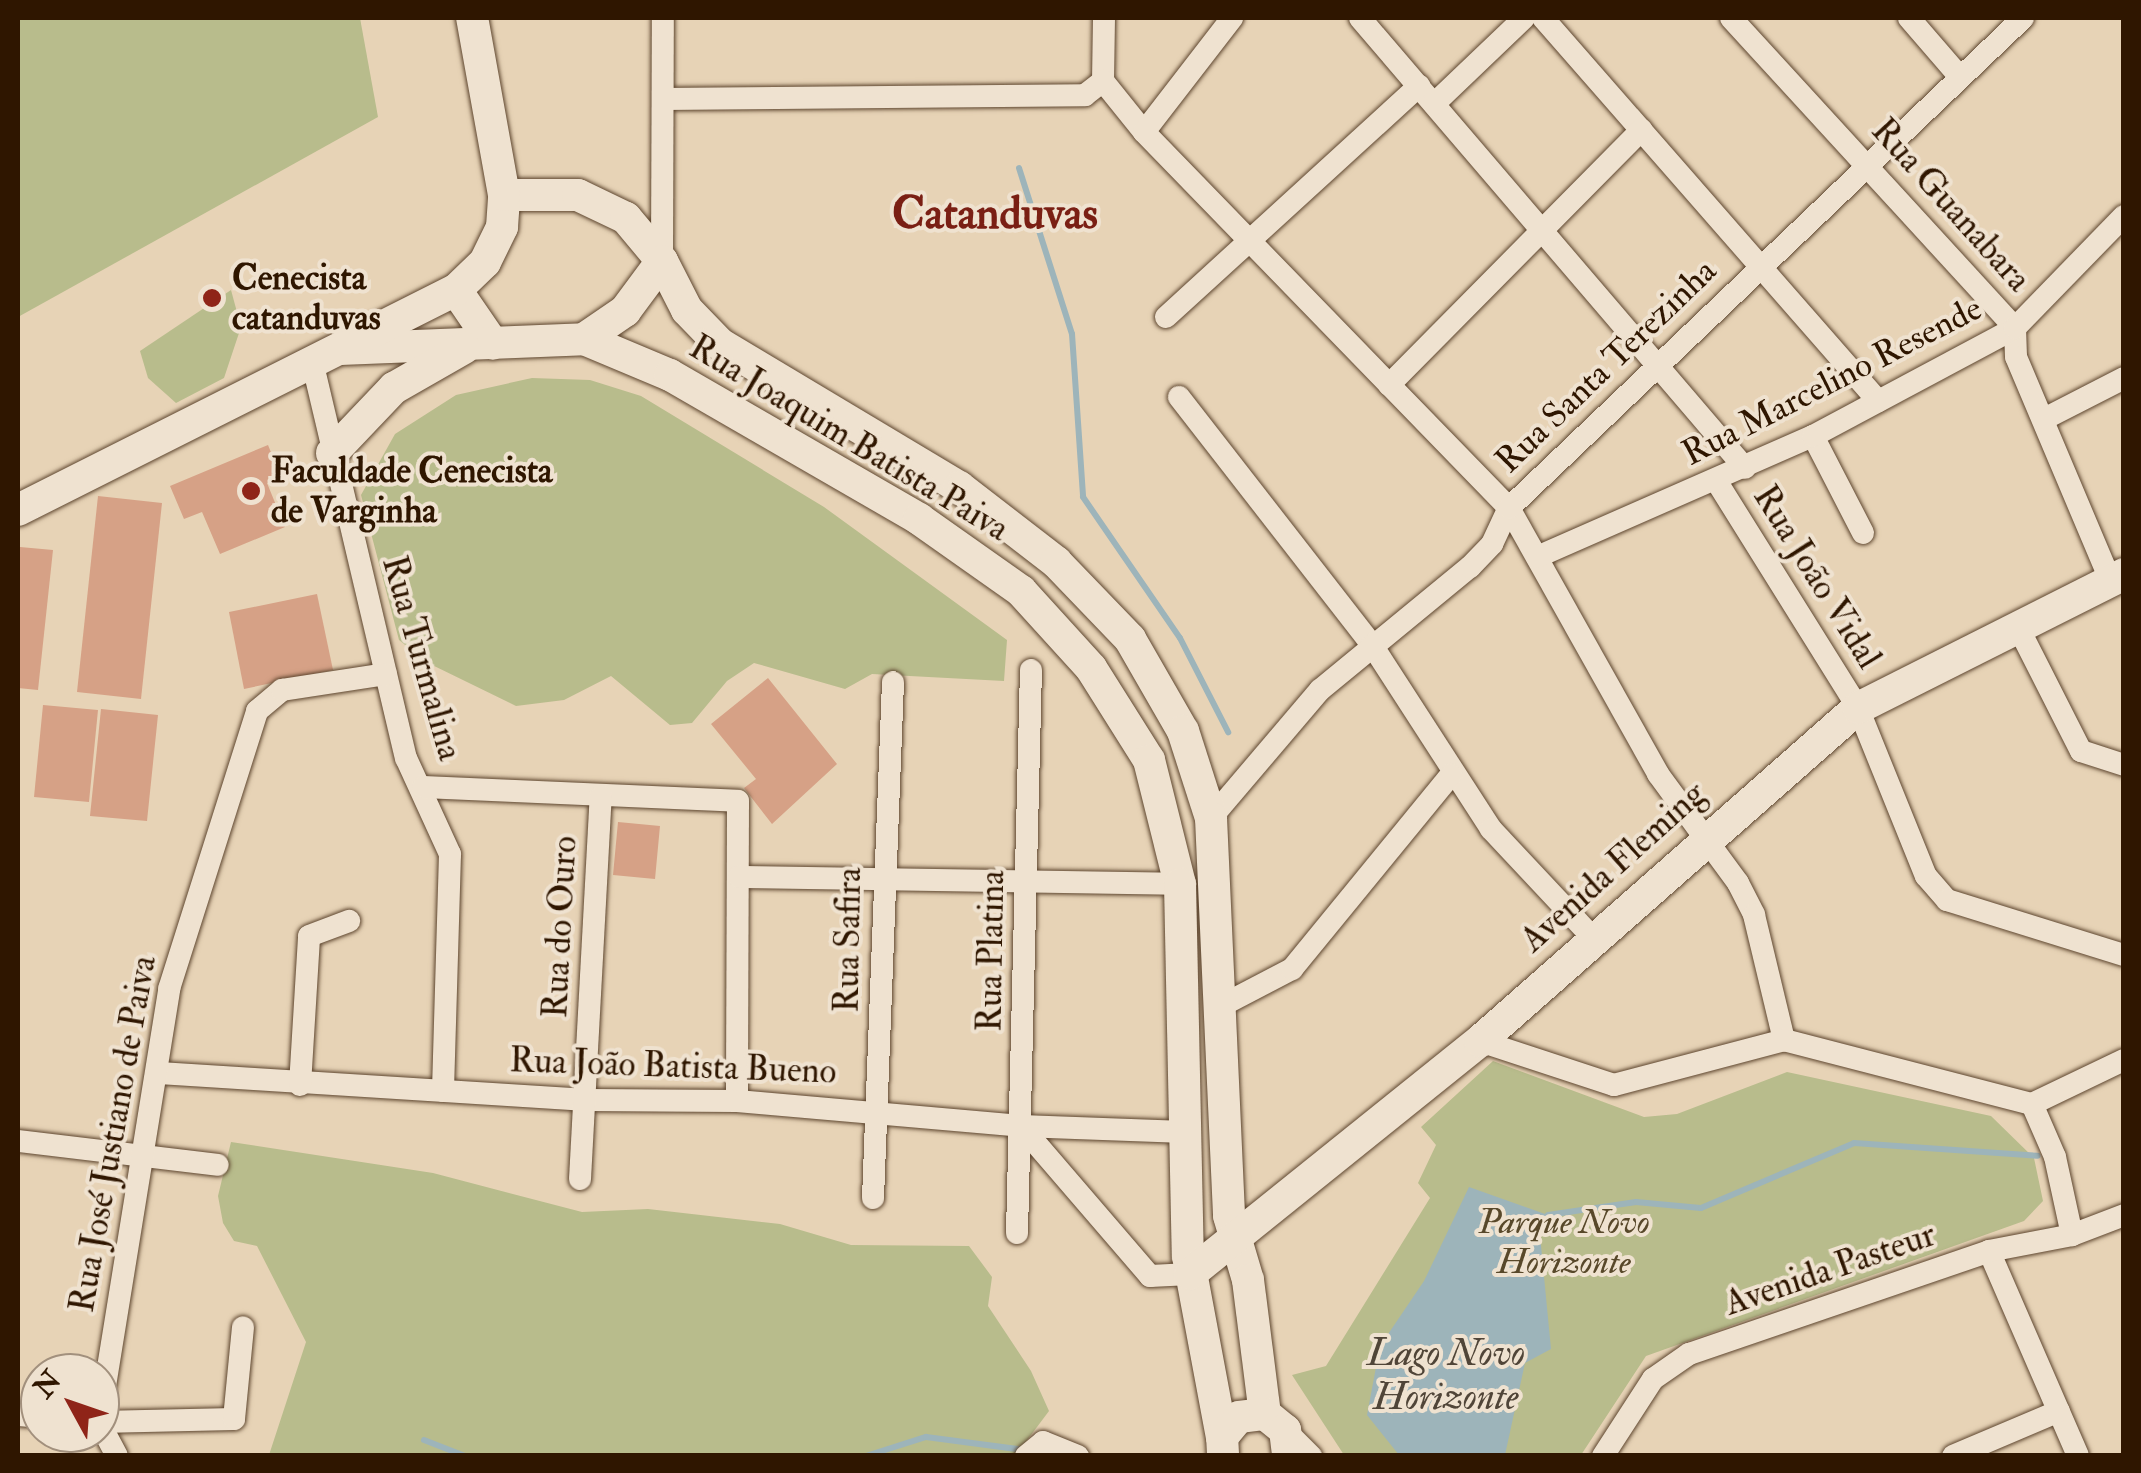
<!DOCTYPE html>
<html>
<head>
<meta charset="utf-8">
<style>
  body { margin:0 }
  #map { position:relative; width:2141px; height:1473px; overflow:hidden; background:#e7d3b6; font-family:"IM FELL Double Pica",serif }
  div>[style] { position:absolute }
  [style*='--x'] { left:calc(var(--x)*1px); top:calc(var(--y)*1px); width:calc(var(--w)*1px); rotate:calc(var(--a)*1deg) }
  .green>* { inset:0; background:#b8bc8c }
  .water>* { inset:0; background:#9db4ba }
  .stream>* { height:6px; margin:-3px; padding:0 3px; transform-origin:3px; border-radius:3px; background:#9db4ba }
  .building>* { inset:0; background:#d6a186 }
  .roads { filter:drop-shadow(0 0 2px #5d452e) drop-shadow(0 0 2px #5d452e) }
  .street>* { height:22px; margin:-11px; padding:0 11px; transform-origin:11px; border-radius:11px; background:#efe2d0 }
  .secondary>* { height:32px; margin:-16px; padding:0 16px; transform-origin:16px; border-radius:16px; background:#efe2d0 }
  .dots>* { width:28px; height:28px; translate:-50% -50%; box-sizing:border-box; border:5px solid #efe2d0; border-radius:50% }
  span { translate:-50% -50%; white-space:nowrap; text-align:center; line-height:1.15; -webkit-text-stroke:8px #efe2d0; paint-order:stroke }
  .street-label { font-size:35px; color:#2f1600 }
  .poi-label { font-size:35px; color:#2f1600; font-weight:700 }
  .left { translate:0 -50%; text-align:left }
  .park-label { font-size:35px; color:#58482a; font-style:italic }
  .water-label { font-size:38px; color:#504538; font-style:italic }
  .district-label { font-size:45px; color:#7a1f14; font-weight:700 }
  .frame { position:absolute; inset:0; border:20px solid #2f1600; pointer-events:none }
  .north { position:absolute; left:20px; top:1353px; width:100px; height:100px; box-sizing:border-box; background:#efe2d0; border:2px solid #a2907d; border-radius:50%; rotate:310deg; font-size:28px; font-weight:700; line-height:40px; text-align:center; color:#2f1600 }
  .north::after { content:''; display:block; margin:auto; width:35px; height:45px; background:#8f2418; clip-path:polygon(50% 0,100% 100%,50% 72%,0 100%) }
</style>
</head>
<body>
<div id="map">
  <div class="green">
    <i style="clip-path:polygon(18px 18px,360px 18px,378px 117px,18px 317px)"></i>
    <i style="clip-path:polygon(231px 290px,241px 327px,224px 378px,176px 403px,148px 378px,140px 351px)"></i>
    <i style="clip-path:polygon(532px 378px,590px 380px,641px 396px,824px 507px,1007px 640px,1004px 681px,872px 674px,845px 689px,754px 663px,727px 681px,692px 723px,670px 725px,611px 676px,564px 700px,516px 706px,426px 662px,399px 640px,361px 495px,395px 434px,456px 395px)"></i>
    <i style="clip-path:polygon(1493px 1061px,1644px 1117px,1677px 1114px,1787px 1072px,1991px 1116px,2034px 1158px,2043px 1201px,2024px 1221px,1646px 1356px,1581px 1455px,1344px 1455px,1292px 1375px,1326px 1366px,1430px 1198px,1418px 1183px,1436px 1145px,1421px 1127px)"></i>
    <i style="clip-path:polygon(231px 1142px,433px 1173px,582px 1212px,648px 1209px,780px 1224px,851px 1245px,969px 1246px,992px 1277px,988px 1306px,1031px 1371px,1049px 1411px,1016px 1455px,269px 1455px,306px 1342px,257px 1246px,234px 1241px,223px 1223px,218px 1196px)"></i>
  </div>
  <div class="water">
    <i style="clip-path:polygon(1469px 1187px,1548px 1215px,1540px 1235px,1551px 1349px,1525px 1363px,1505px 1455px,1399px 1455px,1367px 1415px,1380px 1346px,1424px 1281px)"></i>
  </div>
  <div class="stream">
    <i style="--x:1019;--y:168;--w:174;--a:72.3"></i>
    <i style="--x:1072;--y:334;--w:163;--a:86.1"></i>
    <i style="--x:1083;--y:497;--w:171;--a:55.5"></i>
    <i style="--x:1180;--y:638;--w:106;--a:62.9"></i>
    <i style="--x:1548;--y:1215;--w:89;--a:-8.4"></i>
    <i style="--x:1636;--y:1202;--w:65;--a:5.3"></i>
    <i style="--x:1701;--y:1208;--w:166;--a:-23"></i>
    <i style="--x:1854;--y:1143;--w:184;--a:4"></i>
    <i style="--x:424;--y:1440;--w:44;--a:21.3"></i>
    <i style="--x:866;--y:1456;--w:63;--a:-17.6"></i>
    <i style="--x:926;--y:1437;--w:100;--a:7.5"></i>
  </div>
  <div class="building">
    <i style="clip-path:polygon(268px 445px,281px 477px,267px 483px,285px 527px,220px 554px,202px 512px,184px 519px,170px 486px)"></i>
    <i style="clip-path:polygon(98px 496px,162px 503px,141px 699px,77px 692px)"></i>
    <i style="clip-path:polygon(20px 547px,53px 550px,38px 690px,18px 688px)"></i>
    <i style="clip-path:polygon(317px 594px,333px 670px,244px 689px,229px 612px)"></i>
    <i style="clip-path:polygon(768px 678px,837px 764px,772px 824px,744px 788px,756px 779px,711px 724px)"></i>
    <i style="clip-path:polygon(43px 705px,98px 710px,89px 802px,34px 797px)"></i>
    <i style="clip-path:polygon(101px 709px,158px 715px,147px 821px,90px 816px)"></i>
    <i style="clip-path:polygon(618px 822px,660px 826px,655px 879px,613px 875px)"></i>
  </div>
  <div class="roads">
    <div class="street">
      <i style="--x:1104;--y:18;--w:63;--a:90.9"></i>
      <i style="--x:1103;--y:81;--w:65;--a:51.2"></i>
      <i style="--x:1144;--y:132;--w:524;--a:45.85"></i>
      <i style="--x:1509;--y:508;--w:305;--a:60.7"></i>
      <i style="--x:1658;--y:774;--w:135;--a:53.7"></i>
      <i style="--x:1738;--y:883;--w:36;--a:63"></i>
      <i style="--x:1754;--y:915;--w:129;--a:76.5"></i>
      <i style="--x:1784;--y:1040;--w:256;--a:14.5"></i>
      <i style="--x:2032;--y:1104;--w:58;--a:66.5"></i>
      <i style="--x:2055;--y:1157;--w:80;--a:77.7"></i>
      <i style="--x:1360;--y:18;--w:592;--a:49.45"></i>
      <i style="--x:1543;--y:18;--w:509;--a:48.82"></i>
      <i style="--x:1731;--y:18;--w:420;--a:47.5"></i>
      <i style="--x:2015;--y:328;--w:29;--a:88"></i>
      <i style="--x:2016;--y:357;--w:242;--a:67.1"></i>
      <i style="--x:1909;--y:18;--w:77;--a:49.2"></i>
      <i style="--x:663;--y:99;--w:422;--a:-0.5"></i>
      <i style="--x:1085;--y:95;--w:23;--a:-38"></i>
      <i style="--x:1434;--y:104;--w:124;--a:-43.7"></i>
      <i style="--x:1144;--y:132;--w:144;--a:-52.3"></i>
      <i style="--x:662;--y:261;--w:243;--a:-89.8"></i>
      <i style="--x:1166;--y:317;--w:343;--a:-42.4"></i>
      <i style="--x:312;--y:361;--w:408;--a:76.7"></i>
      <i style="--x:406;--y:758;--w:106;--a:65.4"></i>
      <i style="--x:450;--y:854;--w:237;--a:91.7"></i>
      <i style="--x:1389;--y:385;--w:359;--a:-45.3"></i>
      <i style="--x:1179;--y:397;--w:314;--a:52.1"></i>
      <i style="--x:1372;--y:645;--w:219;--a:57.1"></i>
      <i style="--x:1491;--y:829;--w:148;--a:46.9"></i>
      <i style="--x:2046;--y:418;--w:88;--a:-27.1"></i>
      <i style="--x:1813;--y:436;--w:109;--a:62.7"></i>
      <i style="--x:1717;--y:482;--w:266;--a:58"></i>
      <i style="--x:1858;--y:708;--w:181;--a:68"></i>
      <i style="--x:1926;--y:876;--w:32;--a:49"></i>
      <i style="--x:1947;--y:900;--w:185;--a:17.3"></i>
      <i style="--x:1537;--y:557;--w:301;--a:-23.7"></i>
      <i style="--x:1813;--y:436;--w:229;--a:-28.1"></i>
      <i style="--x:2015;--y:328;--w:156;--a:-45.8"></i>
      <i style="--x:2018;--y:627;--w:139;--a:63.1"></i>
      <i style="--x:2081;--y:751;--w:45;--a:18"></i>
      <i style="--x:423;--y:787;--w:315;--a:2.5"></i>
      <i style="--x:738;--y:801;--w:300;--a:90.2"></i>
      <i style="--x:1211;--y:818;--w:168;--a:-49.6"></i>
      <i style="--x:1320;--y:690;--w:194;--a:-39.4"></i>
      <i style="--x:1470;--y:567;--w:32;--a:-46"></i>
      <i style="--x:1492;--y:544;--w:40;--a:-65"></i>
      <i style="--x:1509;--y:508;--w:710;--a:-43.63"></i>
      <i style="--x:739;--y:877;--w:441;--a:0.9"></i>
      <i style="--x:1223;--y:1005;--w:78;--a:-27.6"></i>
      <i style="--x:1292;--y:969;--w:251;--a:-50.7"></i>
      <i style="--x:1480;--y:1041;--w:141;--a:18.2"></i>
      <i style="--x:1614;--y:1085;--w:176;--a:-14.8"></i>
      <i style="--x:159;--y:1073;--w:429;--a:3.6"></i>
      <i style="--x:587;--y:1100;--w:150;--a:0.4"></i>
      <i style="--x:737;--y:1101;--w:285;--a:5"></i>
      <i style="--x:1021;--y:1126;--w:164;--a:2.1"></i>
      <i style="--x:300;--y:1085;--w:149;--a:-86.5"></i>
      <i style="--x:309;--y:936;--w:43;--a:-20.6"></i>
      <i style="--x:2032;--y:1104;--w:102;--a:-25.6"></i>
      <i style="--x:1021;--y:1126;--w:198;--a:49.3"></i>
      <i style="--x:1150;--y:1276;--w:40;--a:-2.9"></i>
      <i style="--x:18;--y:1141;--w:201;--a:6.8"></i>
      <i style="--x:580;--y:1179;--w:383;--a:-86.9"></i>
      <i style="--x:873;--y:1198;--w:516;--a:-87.78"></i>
      <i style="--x:1017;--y:1233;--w:563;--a:-88.58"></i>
      <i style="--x:1989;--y:1251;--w:223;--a:66.5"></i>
      <i style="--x:18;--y:1415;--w:22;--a:5"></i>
      <i style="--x:100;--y:1417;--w:434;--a:-80.8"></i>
      <i style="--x:169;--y:989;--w:292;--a:-72.4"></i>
      <i style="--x:257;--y:711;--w:33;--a:-40"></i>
      <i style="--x:282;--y:690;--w:105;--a:-8.7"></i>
      <i style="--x:100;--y:1422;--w:134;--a:-1.3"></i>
      <i style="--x:234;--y:1419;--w:92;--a:-84.4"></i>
      <i style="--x:100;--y:1424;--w:36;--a:62"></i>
      <i style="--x:1285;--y:1430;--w:37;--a:45"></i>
      <i style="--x:1026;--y:1456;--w:22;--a:-39"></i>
      <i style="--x:1043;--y:1442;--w:38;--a:22"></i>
      <i style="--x:1603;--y:1456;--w:92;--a:-57"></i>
      <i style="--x:1653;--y:1379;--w:44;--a:-34.8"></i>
      <i style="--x:1689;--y:1354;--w:317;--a:-18.9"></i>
      <i style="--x:1989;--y:1251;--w:85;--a:-10.9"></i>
      <i style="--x:2072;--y:1235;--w:56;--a:-21"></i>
      <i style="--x:1953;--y:1456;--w:115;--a:-23"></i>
    </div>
    <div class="secondary">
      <i style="--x:504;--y:195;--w:74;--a:0"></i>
      <i style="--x:578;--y:195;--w:53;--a:25.6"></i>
      <i style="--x:626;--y:218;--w:56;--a:50.1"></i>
      <i style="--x:662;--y:261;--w:55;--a:63"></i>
      <i style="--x:687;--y:310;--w:47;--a:45.9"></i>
      <i style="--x:720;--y:344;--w:279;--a:30.9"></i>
      <i style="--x:959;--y:487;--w:123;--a:37.7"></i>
      <i style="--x:1056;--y:562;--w:107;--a:46.1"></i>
      <i style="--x:1130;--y:639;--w:106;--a:60.1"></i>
      <i style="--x:1183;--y:731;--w:91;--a:72.2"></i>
      <i style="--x:1211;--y:818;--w:398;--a:87.4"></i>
      <i style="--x:1229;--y:1216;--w:67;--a:73.5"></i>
      <i style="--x:1248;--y:1280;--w:135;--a:82.8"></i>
      <i style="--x:456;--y:290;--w:65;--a:55.6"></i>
      <i style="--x:584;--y:339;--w:50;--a:-34.3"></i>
      <i style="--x:625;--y:311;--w:62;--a:-53.5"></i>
      <i style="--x:340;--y:349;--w:244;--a:-2.3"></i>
      <i style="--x:584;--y:339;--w:93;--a:22.7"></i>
      <i style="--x:670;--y:375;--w:288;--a:30"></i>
      <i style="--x:919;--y:519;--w:125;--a:35.2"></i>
      <i style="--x:1021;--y:591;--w:104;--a:47.7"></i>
      <i style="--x:1091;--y:668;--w:109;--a:57.8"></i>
      <i style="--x:1149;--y:760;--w:128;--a:76"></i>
      <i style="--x:1180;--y:884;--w:372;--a:88.8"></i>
      <i style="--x:1188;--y:1256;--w:184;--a:79.4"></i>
      <i style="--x:332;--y:453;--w:90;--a:-46.4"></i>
      <i style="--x:394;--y:388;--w:81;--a:-29.7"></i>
      <i style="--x:18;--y:510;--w:490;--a:-26.7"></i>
      <i style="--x:456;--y:290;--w:40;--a:-44"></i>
      <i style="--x:485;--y:262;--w:39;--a:-64"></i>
      <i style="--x:502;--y:227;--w:32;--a:-86"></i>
      <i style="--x:504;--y:195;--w:180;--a:-100.2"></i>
      <i style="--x:1190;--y:1274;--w:372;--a:-38.8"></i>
      <i style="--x:1480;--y:1041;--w:504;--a:-41.38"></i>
      <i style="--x:1858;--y:708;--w:298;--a:-26.7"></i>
      <i style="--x:1223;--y:1454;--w:17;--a:-93"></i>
      <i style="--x:1222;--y:1437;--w:26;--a:-50"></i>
      <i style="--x:1239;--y:1417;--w:26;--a:-7"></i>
      <i style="--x:1265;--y:1414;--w:26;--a:39"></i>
      <i style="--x:1285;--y:1430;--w:26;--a:83"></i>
    </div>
  </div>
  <div class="dots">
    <i style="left:212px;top:298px;background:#8f2418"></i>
    <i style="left:251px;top:491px;background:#8f2418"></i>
  </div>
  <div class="street-label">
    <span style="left:1951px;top:205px;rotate:48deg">Rua Guanabara</span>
    <span style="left:1606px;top:366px;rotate:-44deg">Rua Santa Terezinha</span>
    <span style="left:1832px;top:381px;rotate:-27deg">Rua Marcelino Resende</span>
    <span style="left:849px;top:438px;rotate:31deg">Rua Joaquim Batista Paiva</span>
    <span style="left:1817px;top:577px;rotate:58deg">Rua João Vidal</span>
    <span style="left:422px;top:658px;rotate:74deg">Rua Turmalina</span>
    <span style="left:1613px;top:867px;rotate:-42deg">Avenida Fleming</span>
    <span style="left:560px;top:927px;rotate:-87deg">Rua do Ouro</span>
    <span style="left:848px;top:940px;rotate:-89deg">Rua Safira</span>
    <span style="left:991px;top:951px;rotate:-89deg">Rua Platina</span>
    <span style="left:673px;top:1066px;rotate:2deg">Rua João Batista Bueno</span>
    <span style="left:113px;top:1134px;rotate:-80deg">Rua José Justiano de Paiva</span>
    <span style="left:1830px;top:1269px;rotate:-19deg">Avenida Pasteur</span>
  </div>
  <div class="poi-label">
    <span class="left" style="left:232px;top:298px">Cenecista<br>catanduvas</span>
    <span class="left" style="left:271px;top:491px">Faculdade Cenecista<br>de Varginha</span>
  </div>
  <div class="park-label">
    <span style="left:1564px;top:1242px">Parque Novo<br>Horizonte</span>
  </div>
  <div class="water-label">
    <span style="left:1446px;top:1376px">Lago Novo<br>Horizonte</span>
  </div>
  <div class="district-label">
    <span style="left:995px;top:215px">Catanduvas</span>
  </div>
  <div class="frame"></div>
  <div class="north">N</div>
</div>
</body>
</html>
